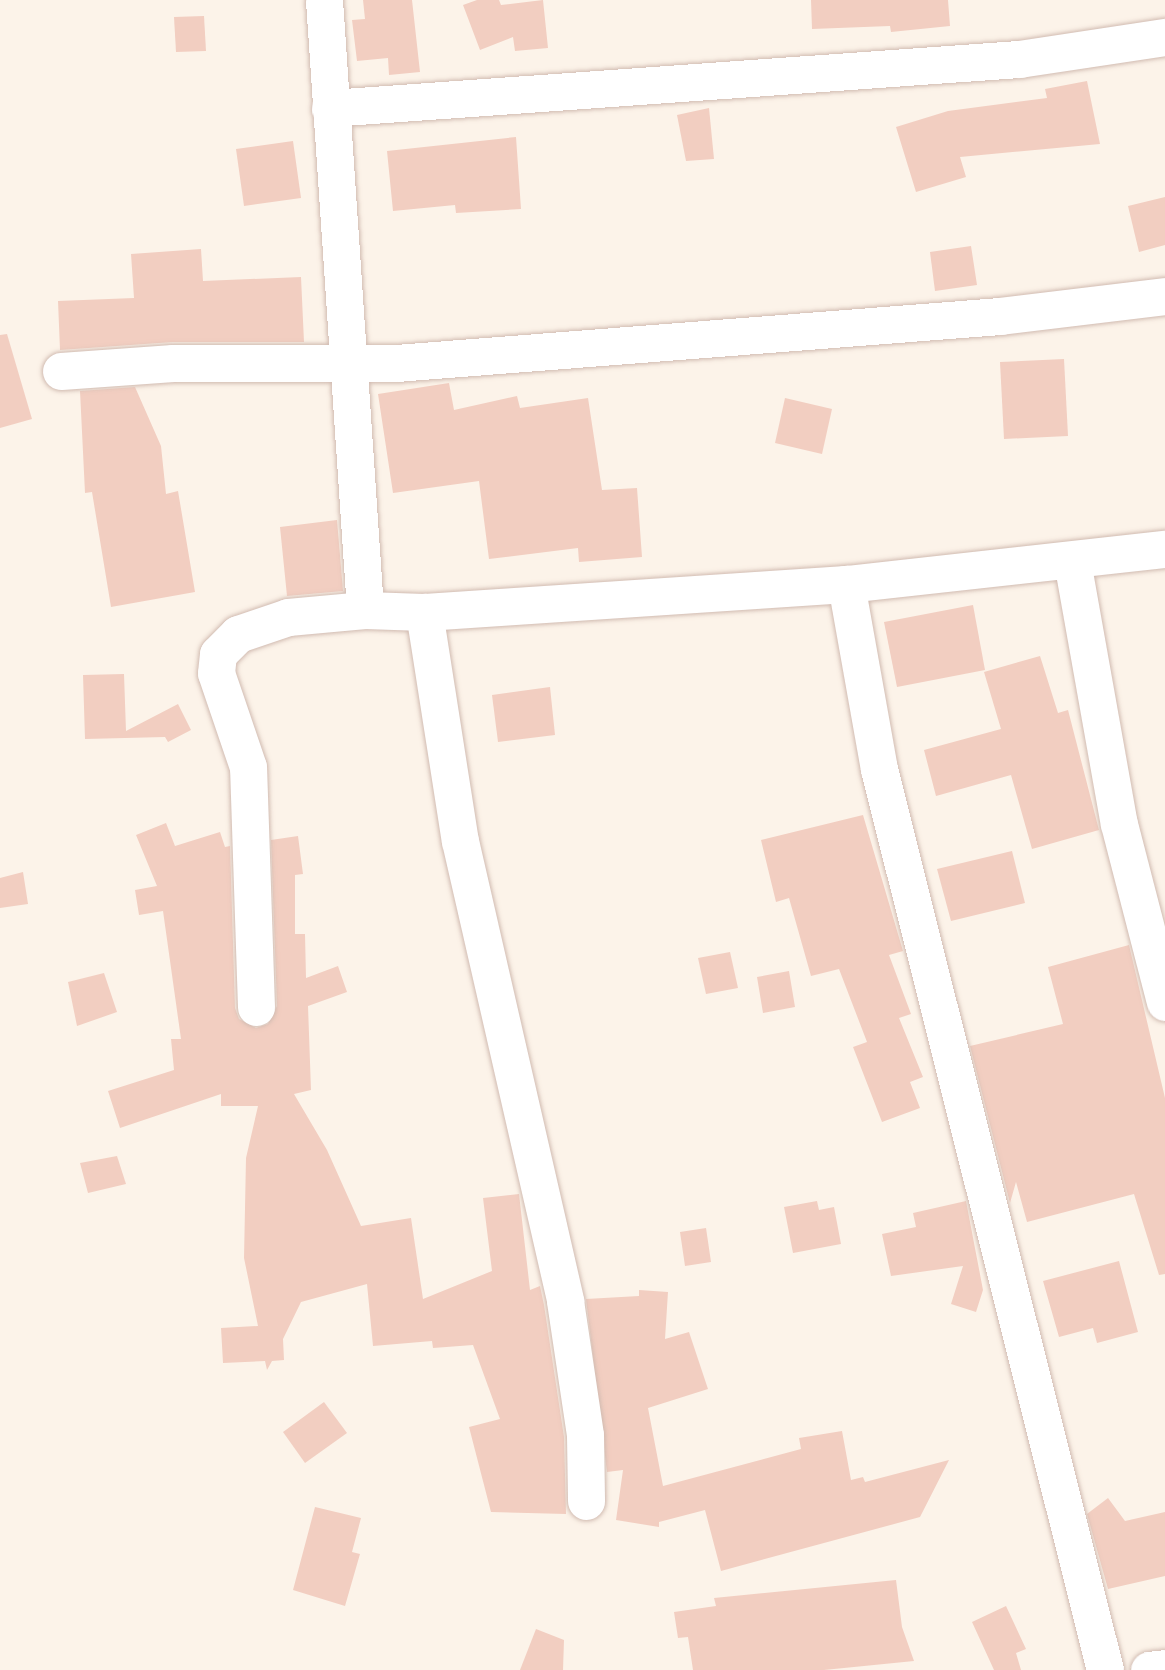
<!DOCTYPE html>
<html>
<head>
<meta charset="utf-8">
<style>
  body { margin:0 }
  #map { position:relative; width:1165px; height:1670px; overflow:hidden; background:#fcf3e9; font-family:"Varela Round",sans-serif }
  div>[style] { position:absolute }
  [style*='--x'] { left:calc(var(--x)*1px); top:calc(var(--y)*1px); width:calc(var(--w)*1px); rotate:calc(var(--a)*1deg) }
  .building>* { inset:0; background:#f2cec1 }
  .roads { filter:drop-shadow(0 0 2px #d1bbb1) drop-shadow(0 0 2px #d1bbb1) }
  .street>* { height:37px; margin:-18.5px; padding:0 18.5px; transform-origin:18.5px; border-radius:18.5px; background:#fff }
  span { translate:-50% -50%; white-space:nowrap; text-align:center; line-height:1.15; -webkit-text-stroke:5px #fff7f0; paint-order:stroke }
</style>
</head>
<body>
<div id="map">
  <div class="building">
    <i style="clip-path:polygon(363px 0,412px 0,420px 72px,389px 75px,388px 58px,357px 61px,352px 20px,365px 19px)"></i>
    <i style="clip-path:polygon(477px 0,499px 0,501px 5px,543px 0,548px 48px,515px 51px,513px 37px,480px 50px,463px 5px)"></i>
    <i style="clip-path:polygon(811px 0,948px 0,950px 26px,891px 32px,890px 26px,812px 29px)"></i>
    <i style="clip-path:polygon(204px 16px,206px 51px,176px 52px,174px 17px)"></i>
    <i style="clip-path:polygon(1087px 81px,1100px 144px,960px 157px,966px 177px,916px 192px,896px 127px,948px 111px,1047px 98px,1045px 89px)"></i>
    <i style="clip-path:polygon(709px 108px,714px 159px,686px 161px,677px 115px)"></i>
    <i style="clip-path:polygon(516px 137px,521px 209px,456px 213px,455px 205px,393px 211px,387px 151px)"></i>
    <i style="clip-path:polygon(293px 141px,301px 198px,244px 206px,236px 149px)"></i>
    <i style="clip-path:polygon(1165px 197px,1165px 245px,1139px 252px,1128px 206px)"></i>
    <i style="clip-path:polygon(971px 246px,977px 285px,935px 291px,930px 252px)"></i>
    <i style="clip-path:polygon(201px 249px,203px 281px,301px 277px,304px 342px,173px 342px,60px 350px,58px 301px,134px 298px,131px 254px)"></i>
    <i style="clip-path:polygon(7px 334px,32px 419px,0 428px,0 335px)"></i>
    <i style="clip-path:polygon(1064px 359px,1068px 436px,1004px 439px,1000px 362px)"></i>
    <i style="clip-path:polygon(449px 383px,454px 410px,517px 396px,520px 408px,588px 398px,602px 490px,637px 488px,642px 557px,579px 562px,578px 548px,489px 559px,479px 481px,393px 493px,378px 394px)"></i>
    <i style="clip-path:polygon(135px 387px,161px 446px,166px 494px,178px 491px,195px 592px,111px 607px,92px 492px,85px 493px,80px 391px)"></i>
    <i style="clip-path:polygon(785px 398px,832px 409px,822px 454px,775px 443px)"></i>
    <i style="clip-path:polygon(337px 520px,343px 591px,287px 596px,280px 527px)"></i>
    <i style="clip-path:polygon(973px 605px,985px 670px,897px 687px,884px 622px)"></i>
    <i style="clip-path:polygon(1040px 656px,1058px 713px,1068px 710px,1099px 830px,1032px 849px,1011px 775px,936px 796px,924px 750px,1001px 729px,984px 672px)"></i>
    <i style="clip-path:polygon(124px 674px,126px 731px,178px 704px,191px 730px,168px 742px,165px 737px,85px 739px,83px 675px)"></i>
    <i style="clip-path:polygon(550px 687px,555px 735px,498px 742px,492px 695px)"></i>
    <i style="clip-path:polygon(863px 815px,903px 951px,889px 955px,911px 1014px,899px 1018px,923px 1077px,910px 1082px,920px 1108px,882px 1122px,853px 1047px,867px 1042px,839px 969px,811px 976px,789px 898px,776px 902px,761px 840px)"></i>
    <i style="clip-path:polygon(166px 823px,175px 846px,220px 832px,225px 847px,230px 846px,235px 1008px,239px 1019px,256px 1028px,268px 1024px,277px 1006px,271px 840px,298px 836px,303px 874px,295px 875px,295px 934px,305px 934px,306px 978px,338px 966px,347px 992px,308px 1006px,311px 1090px,294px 1094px,327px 1150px,361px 1226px,411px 1218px,423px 1299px,492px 1271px,483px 1198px,519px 1194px,530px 1290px,540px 1286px,544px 1305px,564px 1437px,566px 1514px,491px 1512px,469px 1427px,500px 1419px,473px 1345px,433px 1348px,432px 1341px,373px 1346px,367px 1284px,301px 1302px,283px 1339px,284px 1360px,272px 1361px,267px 1370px,265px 1361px,223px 1363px,221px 1328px,258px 1326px,244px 1258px,246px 1158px,258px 1106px,221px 1106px,221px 1094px,120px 1128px,108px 1091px,174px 1070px,171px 1039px,181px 1039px,163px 911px,139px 915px,135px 890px,157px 886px,136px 835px)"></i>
    <i style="clip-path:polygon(1012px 851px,1025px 903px,951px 921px,937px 869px)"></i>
    <i style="clip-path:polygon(23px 872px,28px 904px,0 908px,0 878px)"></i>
    <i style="clip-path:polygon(1129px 945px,1165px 1098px,1165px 1274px,1159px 1275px,1134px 1194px,1027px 1222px,1016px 1182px,1010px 1203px,970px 1046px,1063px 1024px,1048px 967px)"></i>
    <i style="clip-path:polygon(730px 952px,738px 988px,706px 994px,698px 958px)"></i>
    <i style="clip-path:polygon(789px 971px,795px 1007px,763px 1013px,757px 977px)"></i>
    <i style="clip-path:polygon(104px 973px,117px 1012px,77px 1026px,68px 982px)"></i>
    <i style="clip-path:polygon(117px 1156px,126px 1184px,88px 1193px,80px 1163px)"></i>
    <i style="clip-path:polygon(817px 1201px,819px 1210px,834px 1207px,841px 1244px,793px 1253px,784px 1207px)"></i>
    <i style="clip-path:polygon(966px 1201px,983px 1290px,976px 1312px,951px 1304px,963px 1266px,891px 1276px,882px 1234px,916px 1227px,913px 1213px)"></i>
    <i style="clip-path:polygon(706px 1228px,711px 1262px,685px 1266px,680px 1232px)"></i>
    <i style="clip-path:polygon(1119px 1261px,1138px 1332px,1097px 1343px,1093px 1328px,1059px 1337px,1043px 1281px)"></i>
    <i style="clip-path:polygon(639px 1290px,668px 1292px,665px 1339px,689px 1332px,708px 1389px,648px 1408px,663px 1486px,801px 1449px,799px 1438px,842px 1431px,851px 1480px,863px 1477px,865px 1482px,949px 1460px,920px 1517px,721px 1571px,705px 1510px,659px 1522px,659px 1527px,616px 1520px,623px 1470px,607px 1472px,586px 1299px,639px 1296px)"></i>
    <i style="clip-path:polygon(324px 1402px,347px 1433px,305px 1463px,283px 1432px)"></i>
    <i style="clip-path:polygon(1108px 1498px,1125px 1521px,1165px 1512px,1165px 1576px,1108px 1589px,1087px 1514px)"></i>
    <i style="clip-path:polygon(315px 1507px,361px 1518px,352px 1552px,360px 1554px,345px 1606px,293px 1590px)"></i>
    <i style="clip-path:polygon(896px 1580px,902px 1627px,914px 1661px,824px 1670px,693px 1670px,688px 1637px,678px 1638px,674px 1612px,716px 1606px,714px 1598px)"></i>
    <i style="clip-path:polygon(1006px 1606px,1026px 1649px,1016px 1653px,1021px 1670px,994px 1670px,972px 1622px)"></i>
    <i style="clip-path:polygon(536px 1629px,564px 1640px,563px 1670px,520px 1670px)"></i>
  </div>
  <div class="roads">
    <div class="street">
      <i style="--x:324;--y:0;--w:611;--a:86.15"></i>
      <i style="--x:330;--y:108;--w:691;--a:-4.07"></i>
      <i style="--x:1019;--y:59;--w:148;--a:-8.6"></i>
      <i style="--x:61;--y:371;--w:112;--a:-4.1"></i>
      <i style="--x:173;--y:363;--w:223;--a:0"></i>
      <i style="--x:396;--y:363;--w:606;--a:-4.45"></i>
      <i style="--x:1000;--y:316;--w:166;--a:-6.9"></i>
      <i style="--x:1072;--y:561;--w:267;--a:79.9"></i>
      <i style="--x:1119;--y:824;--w:184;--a:75.5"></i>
      <i style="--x:846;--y:584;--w:321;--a:-6.3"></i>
      <i style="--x:424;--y:612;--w:232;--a:81.1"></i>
      <i style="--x:460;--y:841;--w:472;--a:77.1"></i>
      <i style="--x:565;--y:1301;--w:135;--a:81.5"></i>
      <i style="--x:585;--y:1435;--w:66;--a:89.1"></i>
      <i style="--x:256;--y:1007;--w:240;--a:-91.9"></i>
      <i style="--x:248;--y:767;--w:99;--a:-108.8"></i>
      <i style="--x:216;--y:673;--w:19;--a:-84"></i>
      <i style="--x:218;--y:654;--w:28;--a:-45"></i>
      <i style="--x:238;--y:634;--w:53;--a:-18.8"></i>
      <i style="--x:288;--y:617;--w:77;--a:-5.2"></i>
      <i style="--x:365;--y:610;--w:59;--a:1.9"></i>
      <i style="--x:424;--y:612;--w:423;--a:-3.8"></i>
      <i style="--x:846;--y:584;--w:188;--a:79.9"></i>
      <i style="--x:879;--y:769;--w:929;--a:75.92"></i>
      <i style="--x:1149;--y:1670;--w:16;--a:-7"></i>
    </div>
  </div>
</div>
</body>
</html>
